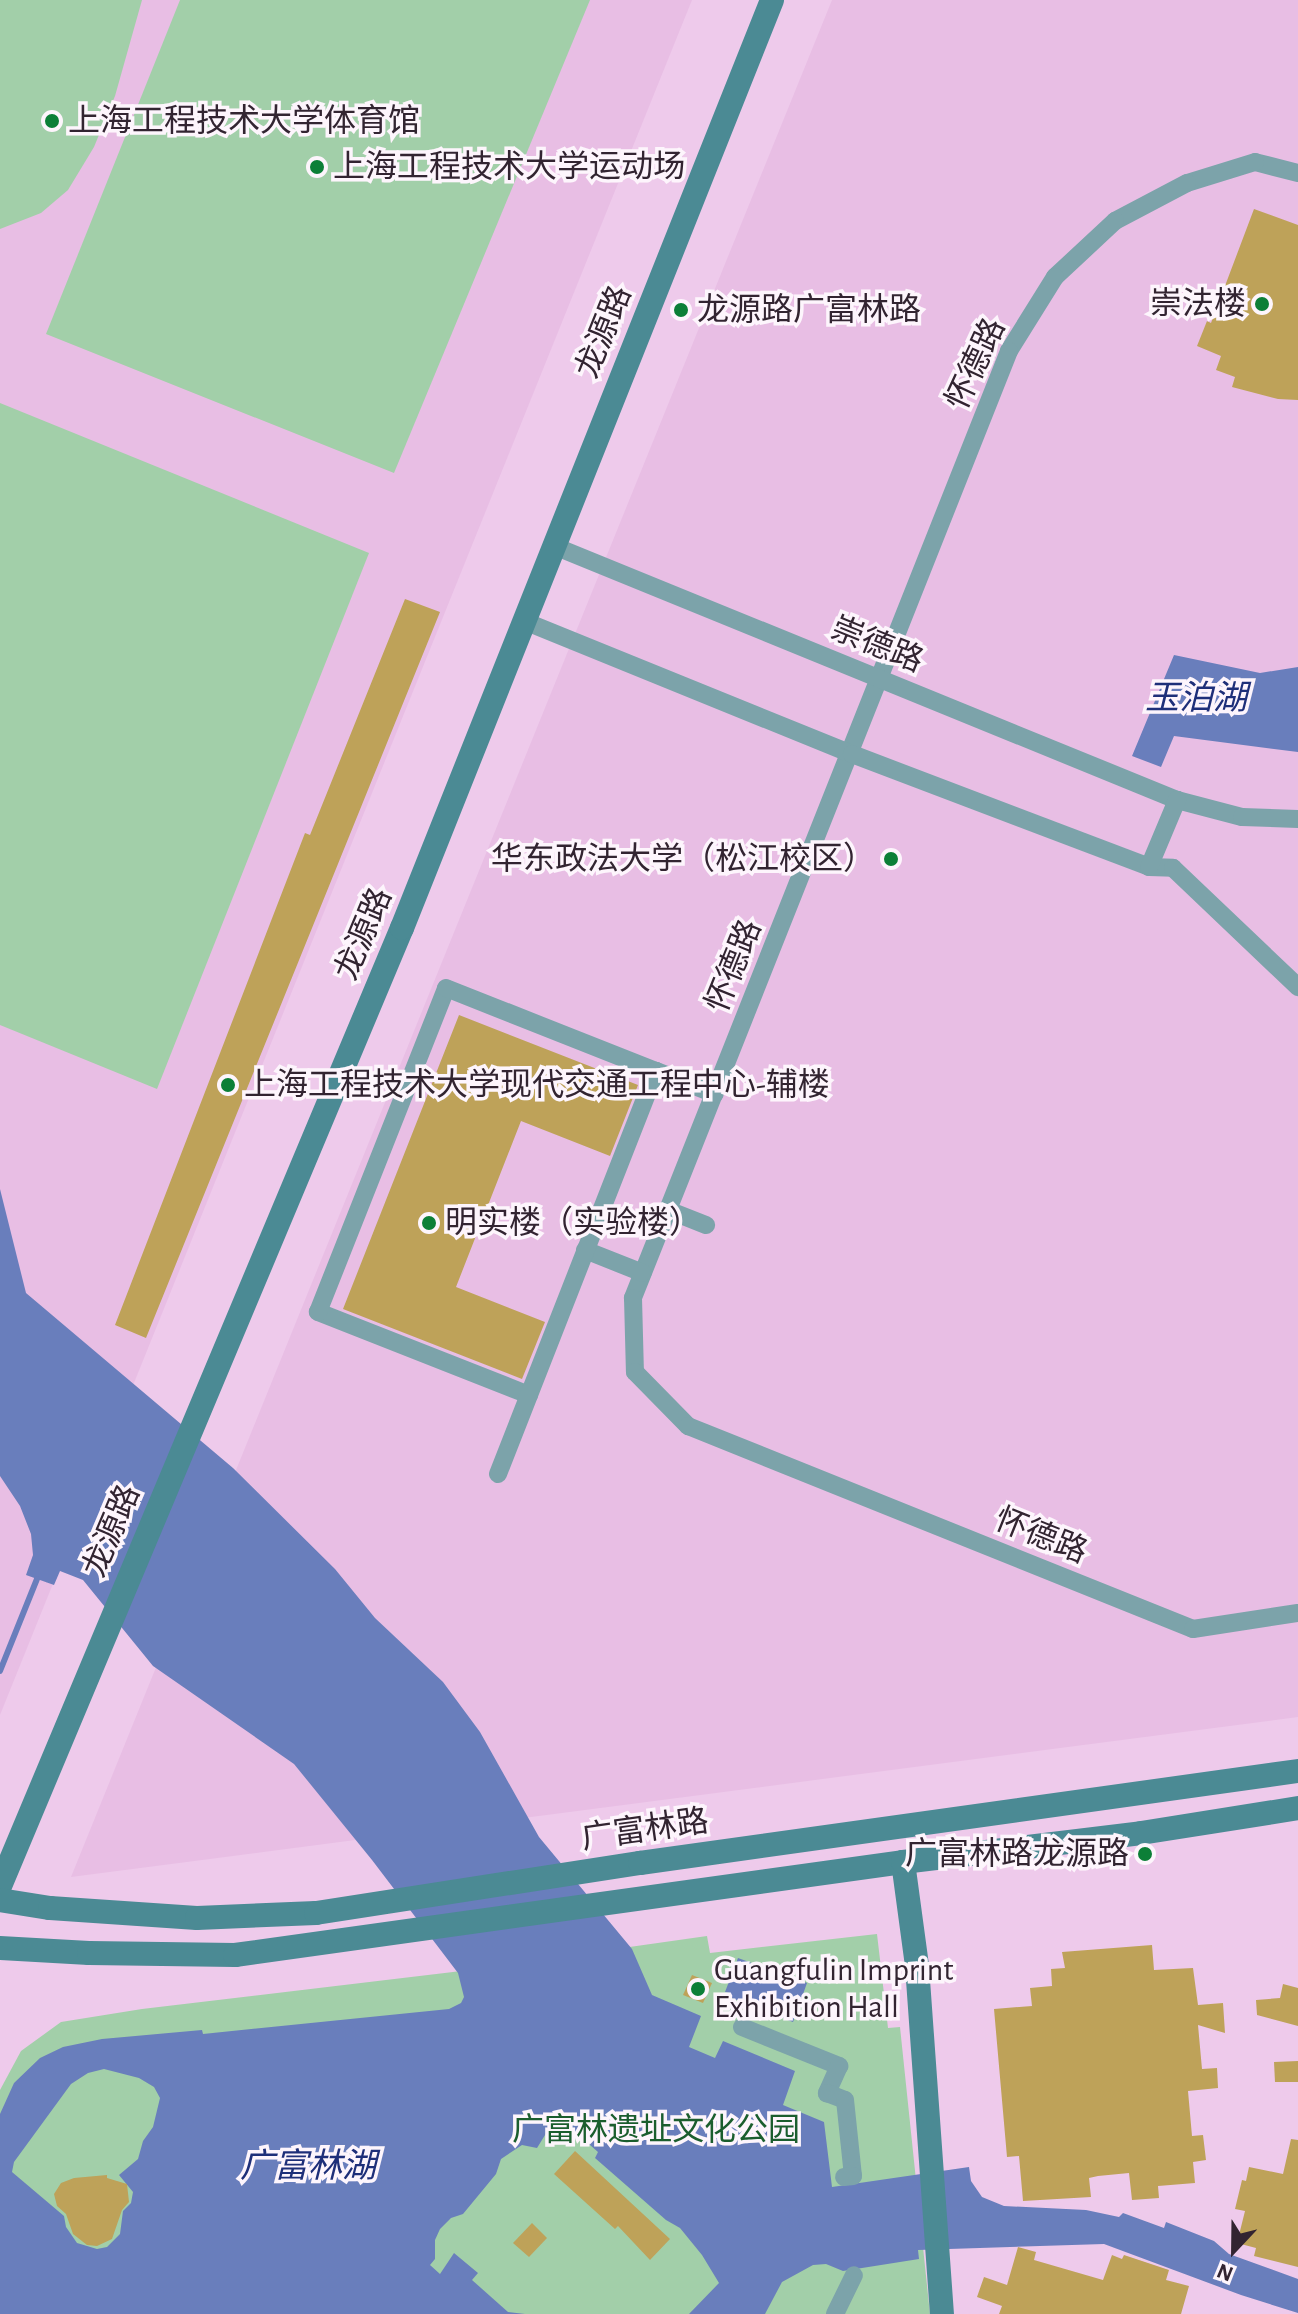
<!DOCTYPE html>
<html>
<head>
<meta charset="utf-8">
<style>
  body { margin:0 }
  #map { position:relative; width:1298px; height:2314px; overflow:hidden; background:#eecaeb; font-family:"Alegreya Sans","Noto Sans SC",sans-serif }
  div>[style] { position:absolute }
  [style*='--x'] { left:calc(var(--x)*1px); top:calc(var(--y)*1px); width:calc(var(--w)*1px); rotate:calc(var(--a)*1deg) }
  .built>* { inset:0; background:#e8bee4 }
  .green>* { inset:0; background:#a2cfa9 }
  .water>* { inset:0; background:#697ebc }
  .stream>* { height:6px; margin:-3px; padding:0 3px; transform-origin:3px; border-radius:3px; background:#697ebc }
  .building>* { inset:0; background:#bea259 }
  .street>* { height:18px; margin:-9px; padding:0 9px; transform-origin:9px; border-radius:9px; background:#7ca3aa }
  .secondary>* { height:24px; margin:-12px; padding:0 12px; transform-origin:12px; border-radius:12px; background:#4b8a94 }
  .dots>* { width:22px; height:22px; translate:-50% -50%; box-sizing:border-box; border:4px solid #fdf5fc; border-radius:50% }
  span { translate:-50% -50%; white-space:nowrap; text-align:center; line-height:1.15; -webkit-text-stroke:7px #fdf5fc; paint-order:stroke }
  .poi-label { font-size:32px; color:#322431 }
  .left { translate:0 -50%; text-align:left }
  .right { translate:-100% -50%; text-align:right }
  .street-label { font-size:32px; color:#322431 }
  .park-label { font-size:32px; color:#1b5e2e }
  .water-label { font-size:34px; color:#1e2f79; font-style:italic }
  .north { position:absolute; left:1194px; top:2210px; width:80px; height:80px; -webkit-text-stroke:6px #fdf5fc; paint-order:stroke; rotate:202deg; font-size:22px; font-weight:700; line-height:32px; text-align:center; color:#322431 }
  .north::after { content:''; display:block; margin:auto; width:28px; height:36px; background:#322431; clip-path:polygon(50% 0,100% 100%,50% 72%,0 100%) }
</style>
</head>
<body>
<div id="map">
  <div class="built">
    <i style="clip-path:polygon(0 0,692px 0,0 1715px)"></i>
    <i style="clip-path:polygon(832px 0,1298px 0,1298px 1717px,71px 1877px)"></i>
  </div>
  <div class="green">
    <i style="clip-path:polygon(0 0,142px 0,115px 96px,94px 147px,68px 190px,41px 213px,0 229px)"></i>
    <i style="clip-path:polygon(180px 0,590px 0,394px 473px,46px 334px)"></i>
    <i style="clip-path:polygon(0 403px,369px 553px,157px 1089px,0 1025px)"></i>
    <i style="clip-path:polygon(877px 1934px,888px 2028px,900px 2027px,930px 2314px,0 2314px,0 2090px,21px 2051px,61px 2022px,142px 2009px,453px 1972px,707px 1936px,710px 1953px)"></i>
  </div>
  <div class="water">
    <i style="clip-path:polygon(1174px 655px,1260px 673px,1298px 667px,1298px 752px,1174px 736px,1161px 767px,1132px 756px)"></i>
    <i style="clip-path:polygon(evenodd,0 1189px,26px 1293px,233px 1468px,335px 1569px,375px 1618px,443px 1682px,480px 1732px,539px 1837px,632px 1949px,652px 1995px,701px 2016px,689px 2047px,715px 2058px,723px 2041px,795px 2071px,783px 2105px,824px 2122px,832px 2187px,969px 2167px,971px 2181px,982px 2197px,1004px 2206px,1086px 2210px,1119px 2217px,1123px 2213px,1164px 2228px,1166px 2222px,1214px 2241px,1229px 2254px,1298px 2279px,1298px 2313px,1241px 2295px,1104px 2244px,918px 2250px,919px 2259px,843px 2271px,826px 2264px,813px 2265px,782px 2282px,765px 2314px,689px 2314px,719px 2283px,702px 2255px,680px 2228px,666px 2220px,595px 2158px,598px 2152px,573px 2130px,561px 2143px,561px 2137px,550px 2127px,537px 2148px,522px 2145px,501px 2159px,496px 2174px,463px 2214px,451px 2218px,440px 2229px,435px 2240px,435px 2259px,430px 2265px,440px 2274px,454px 2253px,478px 2273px,472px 2280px,508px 2312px,525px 2314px,0 2314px,0 2114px,14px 2083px,40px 2058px,63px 2047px,102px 2039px,202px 2030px,203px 2034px,449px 2009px,461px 2003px,464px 1997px,458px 1973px,372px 1860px,294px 1764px,153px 1666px,83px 1580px,60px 1571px,54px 1585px,26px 1575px,33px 1555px,31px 1534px,20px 1506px,0 1476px,0 1189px,104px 2069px,139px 2078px,154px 2087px,160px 2098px,153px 2127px,143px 2141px,138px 2159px,119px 2175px,133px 2192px,131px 2203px,123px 2211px,120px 2234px,107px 2247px,97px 2249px,77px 2243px,66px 2227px,64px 2216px,12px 2172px,14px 2162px,71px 2084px,88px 2073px,104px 2069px)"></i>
    <i style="clip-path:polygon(738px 1958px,807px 1983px,793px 2022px,729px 1997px,730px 1993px,725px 1992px)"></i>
  </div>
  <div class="stream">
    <i style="--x:0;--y:1671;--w:99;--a:-68.1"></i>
  </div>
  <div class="building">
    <i style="clip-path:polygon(1254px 209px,1298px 225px,1298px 400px,1278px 399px,1232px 387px,1235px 377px,1216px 370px,1221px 356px,1197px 346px,1207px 321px,1211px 323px)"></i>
    <i style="clip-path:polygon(405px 599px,440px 612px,146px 1338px,115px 1325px,305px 833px,310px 835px)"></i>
    <i style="clip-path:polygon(459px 1015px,638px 1085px,610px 1156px,521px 1121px,456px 1287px,545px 1322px,522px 1379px,343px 1309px)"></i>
    <i style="clip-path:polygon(1152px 1945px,1154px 1970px,1193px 1968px,1198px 2005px,1223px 2003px,1225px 2033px,1198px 2025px,1202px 2069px,1217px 2068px,1218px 2088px,1188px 2091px,1192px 2136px,1203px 2135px,1206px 2160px,1193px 2162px,1195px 2183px,1158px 2186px,1159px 2198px,1132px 2200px,1129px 2173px,1098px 2176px,1089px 2178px,1091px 2197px,1023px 2201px,1019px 2156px,1007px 2157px,994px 2009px,1032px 2006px,1030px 1988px,1052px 1986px,1051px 1969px,1065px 1968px,1062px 1952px)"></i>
    <i style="clip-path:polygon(692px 1975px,712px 1983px,703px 2003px,683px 1995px)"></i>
    <i style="clip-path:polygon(1283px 1984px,1298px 1988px,1298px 2026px,1257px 2015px,1256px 2000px,1280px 1998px)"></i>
    <i style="clip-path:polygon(1298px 2061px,1298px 2082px,1275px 2082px,1274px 2062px)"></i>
    <i style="clip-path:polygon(1291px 2139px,1298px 2140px,1298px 2267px,1254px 2256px,1256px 2248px,1237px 2243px,1245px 2211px,1235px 2209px,1242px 2180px,1246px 2181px,1249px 2167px,1283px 2174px)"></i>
    <i style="clip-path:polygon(575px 2151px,670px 2239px,650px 2260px,618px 2226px,615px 2229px,554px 2174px)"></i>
    <i style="clip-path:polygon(107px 2175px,107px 2178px,127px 2184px,129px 2202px,122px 2210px,112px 2239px,97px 2246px,87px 2245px,73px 2234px,66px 2214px,57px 2206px,54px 2194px,61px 2183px,74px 2178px)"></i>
    <i style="clip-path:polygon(532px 2223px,547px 2238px,529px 2257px,513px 2243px)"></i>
    <i style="clip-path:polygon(1018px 2247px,1036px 2252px,1034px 2260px,1103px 2280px,1112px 2255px,1122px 2259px,1124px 2255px,1169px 2270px,1166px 2280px,1189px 2286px,1181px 2314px,999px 2314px,1002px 2306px,977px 2297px,984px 2277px,1007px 2285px)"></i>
  </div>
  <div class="street">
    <i style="--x:1298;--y:173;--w:44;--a:-165.7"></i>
    <i style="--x:1255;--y:162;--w:71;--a:162.8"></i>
    <i style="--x:1187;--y:183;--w:81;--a:152.2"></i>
    <i style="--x:1115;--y:221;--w:82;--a:137"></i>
    <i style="--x:1055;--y:277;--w:87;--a:121.9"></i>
    <i style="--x:1009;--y:351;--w:1019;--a:111.66"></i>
    <i style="--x:633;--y:1298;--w:74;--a:88.5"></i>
    <i style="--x:635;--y:1372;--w:76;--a:45.5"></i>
    <i style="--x:688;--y:1426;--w:544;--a:21.9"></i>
    <i style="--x:1193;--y:1629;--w:106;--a:-8.7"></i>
    <i style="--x:554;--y:546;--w:673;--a:22.18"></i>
    <i style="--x:1177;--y:800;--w:67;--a:14.7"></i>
    <i style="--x:1242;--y:817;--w:56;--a:2"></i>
    <i style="--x:524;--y:621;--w:354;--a:22.1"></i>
    <i style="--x:852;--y:754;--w:318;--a:20.8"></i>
    <i style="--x:1149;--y:867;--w:24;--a:2"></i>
    <i style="--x:1173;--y:868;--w:173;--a:43.6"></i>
    <i style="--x:1149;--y:867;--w:73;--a:-67.3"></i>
    <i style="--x:668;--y:1210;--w:41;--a:21.5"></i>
    <i style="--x:585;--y:1250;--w:62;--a:21.6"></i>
    <i style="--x:529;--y:1395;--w:227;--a:-158.5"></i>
    <i style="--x:318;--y:1312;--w:348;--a:-68.4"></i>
    <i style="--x:446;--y:988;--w:226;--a:21.6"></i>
    <i style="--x:498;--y:1474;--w:433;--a:-68.6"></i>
    <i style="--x:656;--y:1071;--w:63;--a:21.3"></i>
    <i style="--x:742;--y:2027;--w:105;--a:21.9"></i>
    <i style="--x:839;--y:2066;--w:30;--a:114"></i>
    <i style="--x:827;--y:2093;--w:19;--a:21"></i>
    <i style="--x:845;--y:2100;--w:76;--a:84"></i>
    <i style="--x:853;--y:2176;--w:9;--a:174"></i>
    <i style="--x:835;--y:2314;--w:43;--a:-64"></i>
  </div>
  <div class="secondary">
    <i style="--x:903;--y:1862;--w:105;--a:82.3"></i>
    <i style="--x:917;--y:1966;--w:349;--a:85.9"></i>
    <i style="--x:0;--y:1886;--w:1039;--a:-67.24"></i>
    <i style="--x:402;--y:928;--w:999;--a:-68.26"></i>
    <i style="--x:0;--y:1900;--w:51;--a:9.1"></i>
    <i style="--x:50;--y:1908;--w:147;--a:3.9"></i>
    <i style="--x:197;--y:1918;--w:119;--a:-2.4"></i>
    <i style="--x:316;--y:1913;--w:328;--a:-8.8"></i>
    <i style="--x:640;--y:1863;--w:664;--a:-7.96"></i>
    <i style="--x:0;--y:1948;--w:89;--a:3.2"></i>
    <i style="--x:89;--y:1953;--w:146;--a:0.8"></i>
    <i style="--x:235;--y:1955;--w:674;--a:-7.93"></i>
    <i style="--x:903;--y:1862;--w:240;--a:-6.9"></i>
    <i style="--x:1141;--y:1833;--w:159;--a:-9"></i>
  </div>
  <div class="dots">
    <i style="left:52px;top:121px;background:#0c7f37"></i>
    <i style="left:317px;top:167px;background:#0c7f37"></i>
    <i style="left:1262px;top:304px;background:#0c7f37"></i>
    <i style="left:681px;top:310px;background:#0c7f37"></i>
    <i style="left:891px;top:859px;background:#0c7f37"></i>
    <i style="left:228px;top:1085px;background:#0c7f37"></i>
    <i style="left:429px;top:1223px;background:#0c7f37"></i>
    <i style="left:1145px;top:1854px;background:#0c7f37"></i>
    <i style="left:698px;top:1989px;background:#0c7f37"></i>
  </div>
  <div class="poi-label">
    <span class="left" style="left:68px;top:121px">上海工程技术大学体育馆</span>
    <span class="left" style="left:333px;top:167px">上海工程技术大学运动场</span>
    <span class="right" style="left:1246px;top:304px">崇法楼</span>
    <span class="left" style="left:697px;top:310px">龙源路广富林路</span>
    <span class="right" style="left:875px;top:859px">华东政法大学（松江校区）</span>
    <span class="left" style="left:244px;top:1085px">上海工程技术大学现代交通工程中心-辅楼</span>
    <span class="left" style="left:445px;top:1223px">明实楼（实验楼）</span>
    <span class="right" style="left:1129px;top:1854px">广富林路龙源路</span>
    <span class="left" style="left:714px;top:1989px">Guangfulin Imprint<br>Exhibition Hall</span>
  </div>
  <div class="street-label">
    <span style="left:604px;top:332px;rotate:-68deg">龙源路</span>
    <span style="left:976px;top:364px;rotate:-65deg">怀德路</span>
    <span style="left:877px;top:645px;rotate:22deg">崇德路</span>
    <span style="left:364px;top:934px;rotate:-67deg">龙源路</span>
    <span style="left:734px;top:966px;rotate:-68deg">怀德路</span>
    <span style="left:112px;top:1531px;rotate:-67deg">龙源路</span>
    <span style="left:1041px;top:1536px;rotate:22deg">怀德路</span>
    <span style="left:645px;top:1830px;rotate:-8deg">广富林路</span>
  </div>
  <div class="park-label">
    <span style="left:656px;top:2130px">广富林遗址文化公园</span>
  </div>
  <div class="water-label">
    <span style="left:1196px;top:700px">玉泊湖</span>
    <span style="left:308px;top:2168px">广富林湖</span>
  </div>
  <div class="north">N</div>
</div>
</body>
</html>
